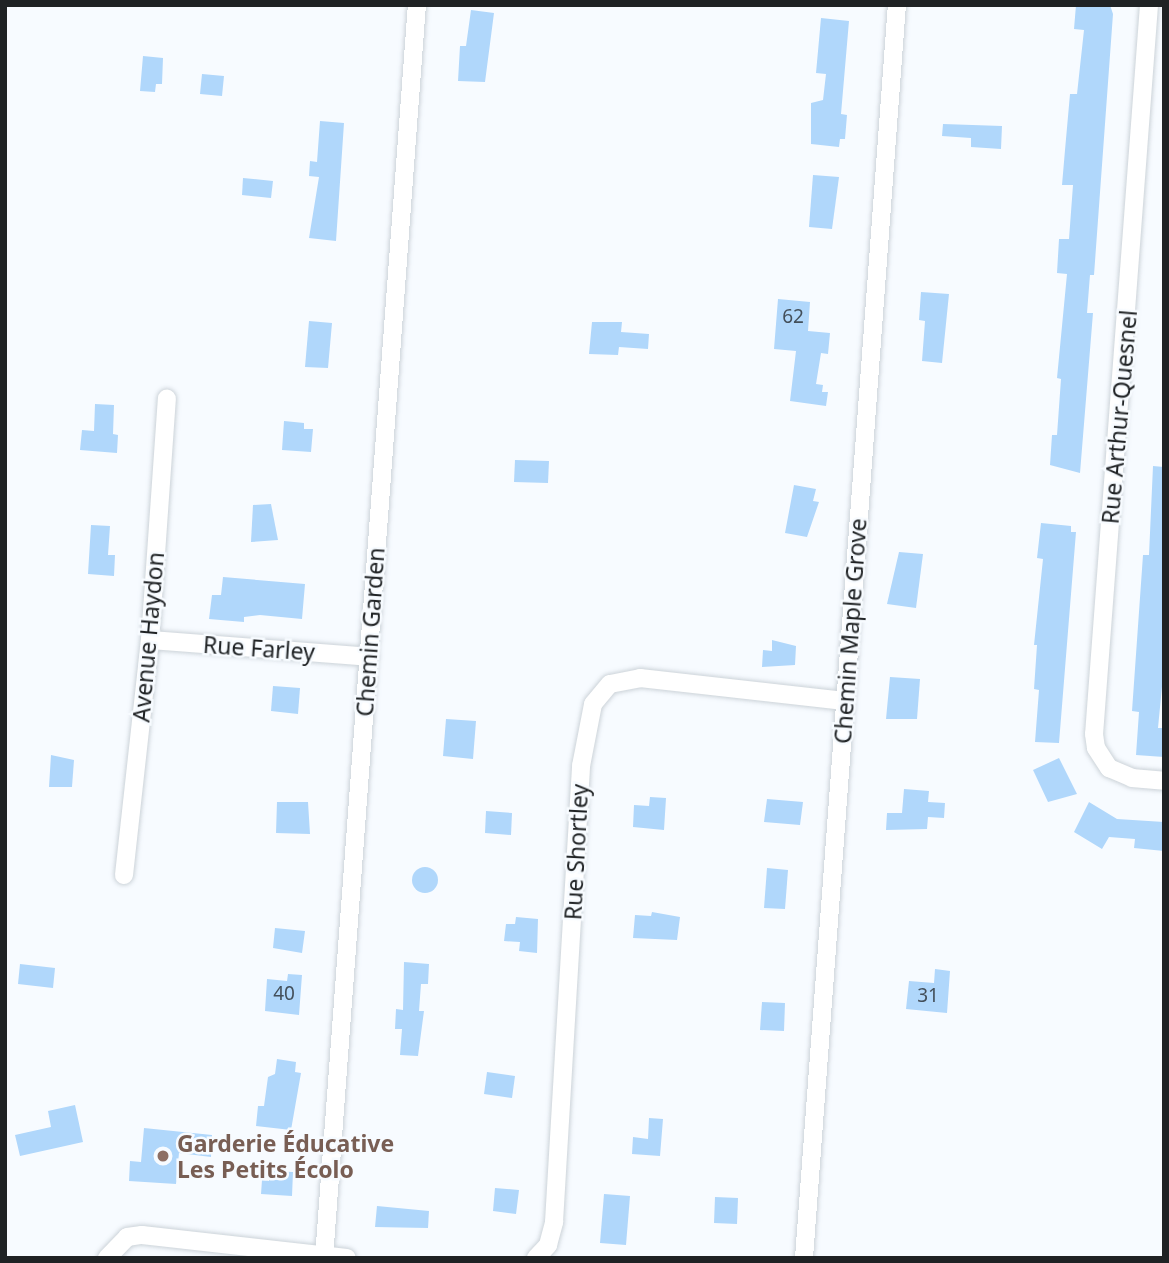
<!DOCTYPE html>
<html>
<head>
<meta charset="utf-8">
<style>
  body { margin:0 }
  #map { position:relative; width:1169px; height:1263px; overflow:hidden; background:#f7fbff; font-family:"Noto Sans",sans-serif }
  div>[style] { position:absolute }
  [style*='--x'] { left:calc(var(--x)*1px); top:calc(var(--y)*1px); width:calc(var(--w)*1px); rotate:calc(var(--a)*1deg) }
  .building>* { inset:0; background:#b0d7fb }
  .round { border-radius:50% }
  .roads { filter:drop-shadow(0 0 2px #ccd3d9) drop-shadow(0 0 2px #ccd3d9) }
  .minor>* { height:18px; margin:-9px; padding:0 9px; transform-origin:9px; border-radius:9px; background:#fff }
  .dots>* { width:19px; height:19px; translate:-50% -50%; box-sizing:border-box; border:4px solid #f7fbff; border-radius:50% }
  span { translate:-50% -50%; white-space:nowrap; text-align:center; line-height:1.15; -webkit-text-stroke:5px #f7fbff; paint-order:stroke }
  .number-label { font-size:19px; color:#434f5a }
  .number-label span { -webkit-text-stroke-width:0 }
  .street-label { font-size:23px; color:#1f2224 }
  .education-label { font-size:23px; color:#785e54; font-weight:700 }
  .left { translate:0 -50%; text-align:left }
  .frame { position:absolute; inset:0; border:7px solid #1f2224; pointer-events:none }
</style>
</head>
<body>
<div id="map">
  <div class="building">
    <i style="clip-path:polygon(1076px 5px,1110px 5px,1113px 14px,1094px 275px,1090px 275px,1087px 313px,1093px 313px,1080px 473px,1050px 465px,1052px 435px,1057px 435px,1061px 379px,1057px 378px,1067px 274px,1057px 273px,1059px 239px,1069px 239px,1073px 185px,1062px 185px,1065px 150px,1070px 94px,1077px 94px,1084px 30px,1074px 29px)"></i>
    <i style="clip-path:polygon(471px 10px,494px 13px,485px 82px,458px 81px,460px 46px,466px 46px)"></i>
    <i style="clip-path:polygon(821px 18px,849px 21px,841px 114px,847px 115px,845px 139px,840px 139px,839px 147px,811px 144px,811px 103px,823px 100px,826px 74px,816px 73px)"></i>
    <i style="clip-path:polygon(143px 56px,163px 58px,162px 84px,156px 84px,155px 92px,140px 91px)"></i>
    <i style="clip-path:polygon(202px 74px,224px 76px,222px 96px,200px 94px)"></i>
    <i style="clip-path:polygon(320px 121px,344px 123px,336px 241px,309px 238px,319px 177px,309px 176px,310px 161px,317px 162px)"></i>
    <i style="clip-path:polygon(943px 124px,1002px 126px,1001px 149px,971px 147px,971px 138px,942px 136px)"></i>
    <i style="clip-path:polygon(813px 175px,839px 177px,832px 229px,809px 227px)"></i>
    <i style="clip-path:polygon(243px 178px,273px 181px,271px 198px,242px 195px)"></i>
    <i style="clip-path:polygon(921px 292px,949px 294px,942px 363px,922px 361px,925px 321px,919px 320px)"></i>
    <i style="clip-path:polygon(778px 299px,810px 302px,808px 331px,830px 333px,828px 354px,821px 353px,816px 384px,823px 385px,822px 392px,828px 392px,826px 406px,790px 401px,796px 351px,774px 349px)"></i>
    <i style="clip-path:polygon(309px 321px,332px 323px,328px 368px,305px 367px)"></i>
    <i style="clip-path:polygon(592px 322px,622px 322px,621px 332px,649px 334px,648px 349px,619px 347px,618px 355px,589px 354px)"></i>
    <i style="clip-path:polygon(95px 404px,114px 405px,113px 434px,118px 435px,117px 453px,80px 450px,82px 430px,94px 431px)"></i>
    <i style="clip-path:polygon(284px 421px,304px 423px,304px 429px,313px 429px,311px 452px,282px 450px)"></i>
    <i style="clip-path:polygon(515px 460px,549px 461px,548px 483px,514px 482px)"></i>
    <i style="clip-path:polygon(1153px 466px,1164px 467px,1164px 666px,1158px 728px,1164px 728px,1164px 757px,1136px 755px,1139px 712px,1132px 711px,1143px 555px,1149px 555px)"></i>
    <i style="clip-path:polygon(794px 485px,816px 489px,813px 501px,819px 502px,807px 537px,785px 533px)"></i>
    <i style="clip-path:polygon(271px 504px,278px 540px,251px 542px,253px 505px)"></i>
    <i style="clip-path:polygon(1041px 523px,1071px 526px,1071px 532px,1076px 532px,1059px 743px,1035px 742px,1039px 690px,1034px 689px,1037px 645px,1034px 645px,1043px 559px,1037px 558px)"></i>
    <i style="clip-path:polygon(91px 525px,110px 526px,108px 555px,115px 555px,114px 576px,88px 574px)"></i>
    <i style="clip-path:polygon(899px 552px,923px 554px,916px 608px,887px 604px)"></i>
    <i style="clip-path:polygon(223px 577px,305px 584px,302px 619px,260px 615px,244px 617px,244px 622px,209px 619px,212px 595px,221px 595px)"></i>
    <i style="clip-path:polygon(772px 640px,796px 646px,795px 665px,762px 667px,763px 650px,772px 651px)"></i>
    <i style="clip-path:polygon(890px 677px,920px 679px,917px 719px,886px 719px)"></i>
    <i style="clip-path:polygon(273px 686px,300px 688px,298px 714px,271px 711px)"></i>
    <i style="clip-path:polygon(446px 719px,476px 721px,473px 759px,443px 756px)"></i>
    <i style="clip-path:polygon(51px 755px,74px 760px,72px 787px,49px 787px)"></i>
    <i style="clip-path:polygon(1059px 758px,1077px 794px,1048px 802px,1033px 770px)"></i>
    <i style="clip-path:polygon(904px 789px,929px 791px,928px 802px,945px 803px,944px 818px,928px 817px,927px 829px,886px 830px,887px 813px,902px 813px)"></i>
    <i style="clip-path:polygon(650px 797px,666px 798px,664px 830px,633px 827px,634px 805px,649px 806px)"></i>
    <i style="clip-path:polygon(767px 799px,803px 802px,800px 825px,764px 822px)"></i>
    <i style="clip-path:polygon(277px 802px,308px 802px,310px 834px,276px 833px)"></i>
    <i style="clip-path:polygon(1089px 802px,1117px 819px,1164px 822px,1164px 851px,1134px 848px,1135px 839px,1109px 837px,1102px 849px,1074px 832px)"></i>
    <i style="clip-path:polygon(486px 811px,512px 813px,511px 835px,485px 833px)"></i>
    <i class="round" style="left:412px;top:867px;width:26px;height:26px"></i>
    <i style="clip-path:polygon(767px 868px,788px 870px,785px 909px,764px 908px)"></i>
    <i style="clip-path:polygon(652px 912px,680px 917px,677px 940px,633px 938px,635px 915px,651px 916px)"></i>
    <i style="clip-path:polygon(516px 917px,538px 919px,537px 953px,519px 951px,520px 942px,504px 941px,506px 924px,515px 924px)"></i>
    <i style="clip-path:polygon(275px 928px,305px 931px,302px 953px,273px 948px)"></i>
    <i style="clip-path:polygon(404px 962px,429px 964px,428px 984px,421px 984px,419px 1011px,424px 1011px,418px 1056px,400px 1055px,402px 1029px,395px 1029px,396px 1009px,403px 1010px)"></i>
    <i style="clip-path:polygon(20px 964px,55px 968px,53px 988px,18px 984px)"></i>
    <i style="clip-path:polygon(935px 969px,950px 971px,947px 1013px,906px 1009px,909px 981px,934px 983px)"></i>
    <i style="clip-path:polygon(288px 974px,302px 975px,299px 1015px,265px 1011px,267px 979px,287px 981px)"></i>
    <i style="clip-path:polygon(762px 1002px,785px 1003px,784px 1031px,760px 1030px)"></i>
    <i style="clip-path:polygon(277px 1059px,296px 1062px,295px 1072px,301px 1073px,291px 1130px,256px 1126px,258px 1106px,264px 1106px,268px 1077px,275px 1074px)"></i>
    <i style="clip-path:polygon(487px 1072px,515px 1076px,512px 1098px,484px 1094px)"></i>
    <i style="clip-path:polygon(75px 1105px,83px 1142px,20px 1156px,15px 1135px,51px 1127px,48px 1111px)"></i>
    <i style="clip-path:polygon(649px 1118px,663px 1119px,660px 1156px,632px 1154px,633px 1137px,648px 1139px)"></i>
    <i style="clip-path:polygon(144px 1128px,212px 1135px,211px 1157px,179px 1153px,176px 1184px,129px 1181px,130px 1161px,141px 1162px)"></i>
    <i style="clip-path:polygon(270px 1171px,293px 1172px,292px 1196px,261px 1194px,262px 1180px,269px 1181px)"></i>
    <i style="clip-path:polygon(495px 1188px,519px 1190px,516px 1214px,493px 1211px)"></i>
    <i style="clip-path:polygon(604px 1194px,630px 1196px,626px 1245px,600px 1243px)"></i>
    <i style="clip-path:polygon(715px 1197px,738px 1198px,737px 1224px,714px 1223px)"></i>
    <i style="clip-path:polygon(377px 1206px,429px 1211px,428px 1228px,375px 1227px)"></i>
  </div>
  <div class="roads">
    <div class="minor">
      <i style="--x:1149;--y:5;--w:731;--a:94.31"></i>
      <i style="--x:1094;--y:734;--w:14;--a:82"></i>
      <i style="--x:1096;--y:748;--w:24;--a:57"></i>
      <i style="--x:1109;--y:768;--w:25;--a:23"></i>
      <i style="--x:1132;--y:778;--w:32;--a:5"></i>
      <i style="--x:150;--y:640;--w:220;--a:4.4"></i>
      <i style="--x:124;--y:875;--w:236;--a:-83.7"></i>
      <i style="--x:150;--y:640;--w:242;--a:-86"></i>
      <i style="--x:107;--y:1258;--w:29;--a:-46"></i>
      <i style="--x:127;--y:1237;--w:15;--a:-8"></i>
      <i style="--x:142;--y:1235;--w:206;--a:6.4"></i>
      <i style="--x:324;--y:1258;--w:1256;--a:-85.76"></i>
      <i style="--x:536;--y:1258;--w:18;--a:-47"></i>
      <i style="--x:548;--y:1245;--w:24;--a:-75"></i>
      <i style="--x:554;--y:1222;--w:457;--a:-86.6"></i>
      <i style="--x:581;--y:766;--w:63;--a:-79"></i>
      <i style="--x:593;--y:704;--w:26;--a:-50"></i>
      <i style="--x:610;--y:684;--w:31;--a:-11"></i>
      <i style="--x:640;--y:678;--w:206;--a:6.4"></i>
      <i style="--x:804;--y:1258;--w:1256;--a:-85.76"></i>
    </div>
  </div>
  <div class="dots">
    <i style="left:163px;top:1156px;background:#8d6e63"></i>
  </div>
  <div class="number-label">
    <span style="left:793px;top:317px">62</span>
    <span style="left:284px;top:994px">40</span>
    <span style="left:928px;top:996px">31</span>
  </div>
  <div class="street-label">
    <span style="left:1119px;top:417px;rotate:-85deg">Rue Arthur-Quesnel</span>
    <span style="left:850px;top:631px;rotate:-86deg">Chemin Maple Grove</span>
    <span style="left:370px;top:632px;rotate:-86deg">Chemin Garden</span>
    <span style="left:148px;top:637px;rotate:-85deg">Avenue Haydon</span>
    <span style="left:259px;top:648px;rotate:4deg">Rue Farley</span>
    <span style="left:576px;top:852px;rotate:-87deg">Rue Shortley</span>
  </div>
  <div class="education-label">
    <span class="left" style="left:177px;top:1156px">Garderie Éducative<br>Les Petits Écolo</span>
  </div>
  <div class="frame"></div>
</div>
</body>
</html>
